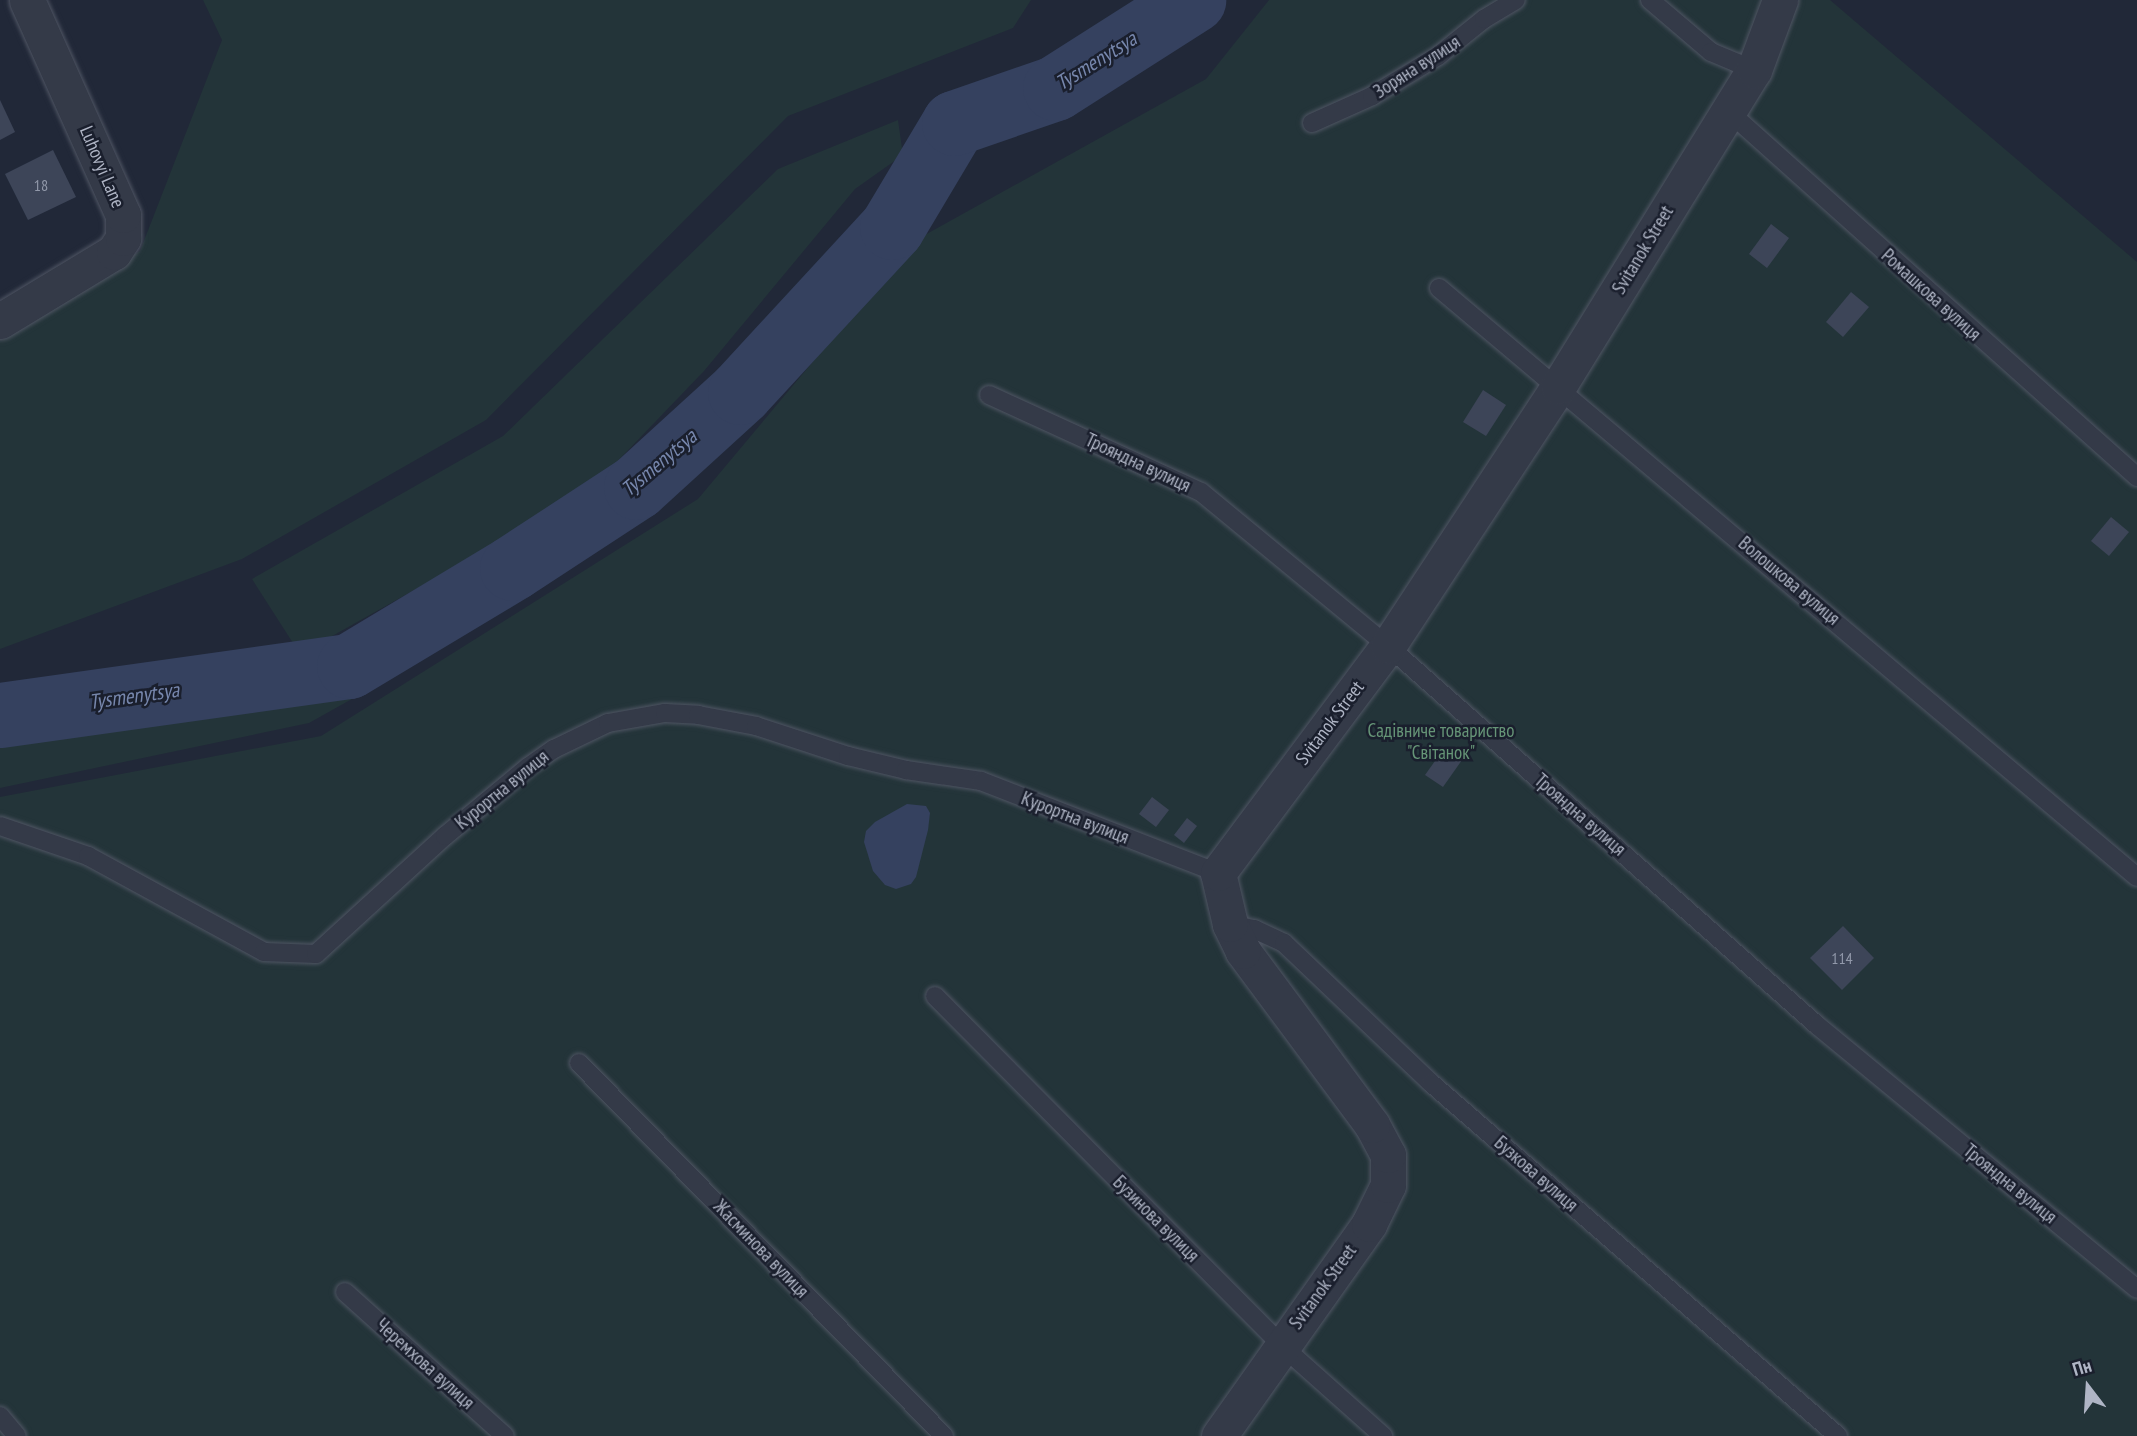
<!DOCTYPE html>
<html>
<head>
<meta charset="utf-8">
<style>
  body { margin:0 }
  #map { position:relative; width:2137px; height:1436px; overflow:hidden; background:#212838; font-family:"PT Sans Narrow",sans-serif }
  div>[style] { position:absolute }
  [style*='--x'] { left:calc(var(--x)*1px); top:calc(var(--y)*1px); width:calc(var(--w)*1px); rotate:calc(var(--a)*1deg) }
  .green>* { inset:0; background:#233439 }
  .water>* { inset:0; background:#35415f }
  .river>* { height:65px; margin:-32.5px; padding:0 32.5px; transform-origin:32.5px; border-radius:32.5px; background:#35415f }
  .building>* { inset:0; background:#3d4558 }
  .roads { filter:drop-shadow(0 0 2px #4f5563) drop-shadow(0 0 2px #4f5563) }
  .lane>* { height:18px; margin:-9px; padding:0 9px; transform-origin:9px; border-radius:9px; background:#343a48 }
  .street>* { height:35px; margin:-17.5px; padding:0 17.5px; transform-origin:17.5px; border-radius:17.5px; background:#343a48 }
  span { translate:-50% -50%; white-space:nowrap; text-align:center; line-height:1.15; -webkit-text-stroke:5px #1a1f2d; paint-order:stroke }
  .number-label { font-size:16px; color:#9299aa }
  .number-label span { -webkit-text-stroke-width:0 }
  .street-label { font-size:19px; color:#afb5c5 }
  .park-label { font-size:19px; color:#669577 }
  .water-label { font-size:21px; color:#7787ad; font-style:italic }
  .north { position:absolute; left:2053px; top:1352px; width:70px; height:70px; -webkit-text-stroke:5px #1a1f2d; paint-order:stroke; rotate:343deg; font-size:19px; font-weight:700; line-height:28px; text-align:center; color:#afb5c5 }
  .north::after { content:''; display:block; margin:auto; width:24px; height:32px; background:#afb5c5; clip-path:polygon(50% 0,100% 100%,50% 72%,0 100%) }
</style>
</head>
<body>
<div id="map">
  <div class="green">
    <i style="clip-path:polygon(203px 0,1031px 0,1013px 28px,788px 116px,486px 420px,242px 559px,0 649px,0 335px,140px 251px,222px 40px)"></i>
    <i style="clip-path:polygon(1269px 0,1830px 0,2137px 262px,2137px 1436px,0 1436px,0 797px,321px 736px,698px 499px,914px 241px,1206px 79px)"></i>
    <i style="clip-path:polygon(898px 120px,903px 155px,855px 189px,704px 371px,586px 494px,300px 654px,252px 579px,503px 436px,778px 169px)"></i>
    <i style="clip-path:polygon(420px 661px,309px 723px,0 788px,0 725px,12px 729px)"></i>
  </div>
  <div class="water">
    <i style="clip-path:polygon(907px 804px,926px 806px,930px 813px,928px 830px,916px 877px,911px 884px,896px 889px,885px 885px,873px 871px,864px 842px,866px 831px,875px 822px)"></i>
  </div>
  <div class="river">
    <i style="--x:0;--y:715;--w:352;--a:-8"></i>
    <i style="--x:349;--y:666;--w:190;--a:-31"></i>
    <i style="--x:512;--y:568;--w:148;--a:-33.2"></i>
    <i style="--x:636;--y:487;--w:141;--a:-42.4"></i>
    <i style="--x:740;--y:392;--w:224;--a:-47.3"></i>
    <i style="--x:892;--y:227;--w:121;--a:-59.2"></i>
    <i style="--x:954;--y:123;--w:107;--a:-19.1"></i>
    <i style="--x:1055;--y:88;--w:164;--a:-32.5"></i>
  </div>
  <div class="building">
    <i style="clip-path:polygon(0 100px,15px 132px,0 140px)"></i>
    <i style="clip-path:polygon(53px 150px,76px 197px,28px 220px,5px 174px)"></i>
    <i style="clip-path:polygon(1771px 224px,1789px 238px,1767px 268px,1749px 254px)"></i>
    <i style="clip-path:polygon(1851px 292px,1869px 307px,1843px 337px,1826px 322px)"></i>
    <i style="clip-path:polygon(1483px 390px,1506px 405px,1486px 436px,1463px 422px)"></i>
    <i style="clip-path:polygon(2111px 517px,2129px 532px,2109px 556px,2091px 541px)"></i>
    <i style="clip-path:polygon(1445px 747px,1462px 760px,1443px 787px,1425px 775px)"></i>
    <i style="clip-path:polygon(1152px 797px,1169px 810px,1156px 827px,1139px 814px)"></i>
    <i style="clip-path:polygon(1187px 818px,1197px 826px,1184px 843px,1174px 835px)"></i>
    <i style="clip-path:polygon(1843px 926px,1874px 958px,1842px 990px,1810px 958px)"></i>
  </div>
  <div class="roads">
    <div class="lane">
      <i style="--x:1650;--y:0;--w:80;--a:40.4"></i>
      <i style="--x:1711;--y:52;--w:47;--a:22.7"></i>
      <i style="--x:1728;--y:111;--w:549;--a:41.82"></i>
      <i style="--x:1312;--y:123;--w:66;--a:-24.2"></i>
      <i style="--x:1372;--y:96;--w:77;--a:-31.2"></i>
      <i style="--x:1438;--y:56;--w:59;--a:-38.8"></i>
      <i style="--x:1484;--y:19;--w:37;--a:-31"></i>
      <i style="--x:1439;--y:288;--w:913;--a:40.16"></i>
      <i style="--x:989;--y:395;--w:233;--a:24.6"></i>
      <i style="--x:1201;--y:492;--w:242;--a:39.5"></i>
      <i style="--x:1388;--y:646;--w:574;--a:41.47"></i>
      <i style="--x:1818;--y:1026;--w:413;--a:39.5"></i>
      <i style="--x:0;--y:826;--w:93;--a:18.8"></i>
      <i style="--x:88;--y:856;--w:200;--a:28.6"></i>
      <i style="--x:264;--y:952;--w:52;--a:2.2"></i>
      <i style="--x:316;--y:954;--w:175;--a:-42.5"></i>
      <i style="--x:445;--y:836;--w:108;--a:-39.7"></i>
      <i style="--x:528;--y:767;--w:32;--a:-35"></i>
      <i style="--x:554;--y:749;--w:60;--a:-25.7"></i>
      <i style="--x:608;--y:723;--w:58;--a:-10"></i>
      <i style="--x:665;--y:713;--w:33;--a:3"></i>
      <i style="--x:698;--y:715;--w:59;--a:10.7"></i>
      <i style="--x:756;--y:726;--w:97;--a:18.1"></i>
      <i style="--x:848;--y:756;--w:60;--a:13.6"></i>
      <i style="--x:906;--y:770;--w:76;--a:8.3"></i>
      <i style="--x:981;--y:781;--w:254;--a:21.2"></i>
      <i style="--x:1230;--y:924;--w:25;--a:12"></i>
      <i style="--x:1254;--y:929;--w:33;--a:25"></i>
      <i style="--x:1284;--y:943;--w:203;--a:43.6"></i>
      <i style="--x:1431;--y:1083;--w:539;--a:40.94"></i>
      <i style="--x:935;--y:996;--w:491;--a:45.2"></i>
      <i style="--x:1281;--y:1345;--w:137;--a:41.7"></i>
      <i style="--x:579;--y:1063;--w:522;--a:45.62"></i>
      <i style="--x:345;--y:1292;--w:215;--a:42"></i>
      <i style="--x:0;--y:1416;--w:26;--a:50"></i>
    </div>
    <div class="street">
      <i style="--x:0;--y:321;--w:133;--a:-31.2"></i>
      <i style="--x:114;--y:252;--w:17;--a:-57"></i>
      <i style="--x:123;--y:238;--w:23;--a:-90"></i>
      <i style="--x:123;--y:215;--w:235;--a:-114.1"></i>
      <i style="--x:1219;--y:1436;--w:260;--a:-54.7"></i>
      <i style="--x:1369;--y:1224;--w:43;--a:-64"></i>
      <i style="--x:1388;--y:1185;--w:30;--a:-90"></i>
      <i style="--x:1388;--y:1155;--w:34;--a:-118"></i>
      <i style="--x:1372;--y:1125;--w:217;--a:-126.6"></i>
      <i style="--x:1243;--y:951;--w:30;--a:-116"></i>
      <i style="--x:1230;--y:924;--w:52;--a:-103.2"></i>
      <i style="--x:1218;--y:873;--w:284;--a:-53.2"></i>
      <i style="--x:1388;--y:646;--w:310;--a:-56.7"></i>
      <i style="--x:1558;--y:387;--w:373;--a:-58.3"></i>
      <i style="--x:1754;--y:70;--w:75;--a:-69.6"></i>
    </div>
  </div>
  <div class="number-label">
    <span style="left:41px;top:185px">18</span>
    <span style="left:1842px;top:958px">114</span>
  </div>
  <div class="street-label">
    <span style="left:1417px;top:67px;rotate:-33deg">Зоряна вулиця</span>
    <span style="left:102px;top:167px;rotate:67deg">Luhovyi Lane</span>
    <span style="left:1643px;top:250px;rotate:-59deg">Svitanok Street</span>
    <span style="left:1931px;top:295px;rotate:42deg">Ромашкова вулиця</span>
    <span style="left:1138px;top:463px;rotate:25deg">Трояндна вулиця</span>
    <span style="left:1789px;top:581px;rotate:40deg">Волошкова вулиця</span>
    <span style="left:1330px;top:723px;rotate:-53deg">Svitanok Street</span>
    <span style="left:502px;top:790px;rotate:-39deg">Курортна вулиця</span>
    <span style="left:1580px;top:815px;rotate:41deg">Трояндна вулиця</span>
    <span style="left:1075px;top:818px;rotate:21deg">Курортна вулиця</span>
    <span style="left:1536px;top:1174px;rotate:41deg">Бузкова вулиця</span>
    <span style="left:2010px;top:1184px;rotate:39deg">Трояндна вулиця</span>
    <span style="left:1156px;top:1219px;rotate:45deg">Бузинова вулиця</span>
    <span style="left:761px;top:1249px;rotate:46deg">Жасминова вулиця</span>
    <span style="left:1323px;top:1287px;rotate:-54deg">Svitanok Street</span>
    <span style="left:425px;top:1364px;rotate:42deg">Черемхова вулиця</span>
  </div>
  <div class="park-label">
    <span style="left:1441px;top:742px">Садівниче товариство<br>"Світанок"</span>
  </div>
  <div class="water-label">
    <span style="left:1096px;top:61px;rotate:-32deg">Tysmenytsya</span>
    <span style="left:659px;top:463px;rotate:-40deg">Tysmenytsya</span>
    <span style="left:134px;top:696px;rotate:-8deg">Tysmenytsya</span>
  </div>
  <div class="north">Пн</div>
</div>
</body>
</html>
